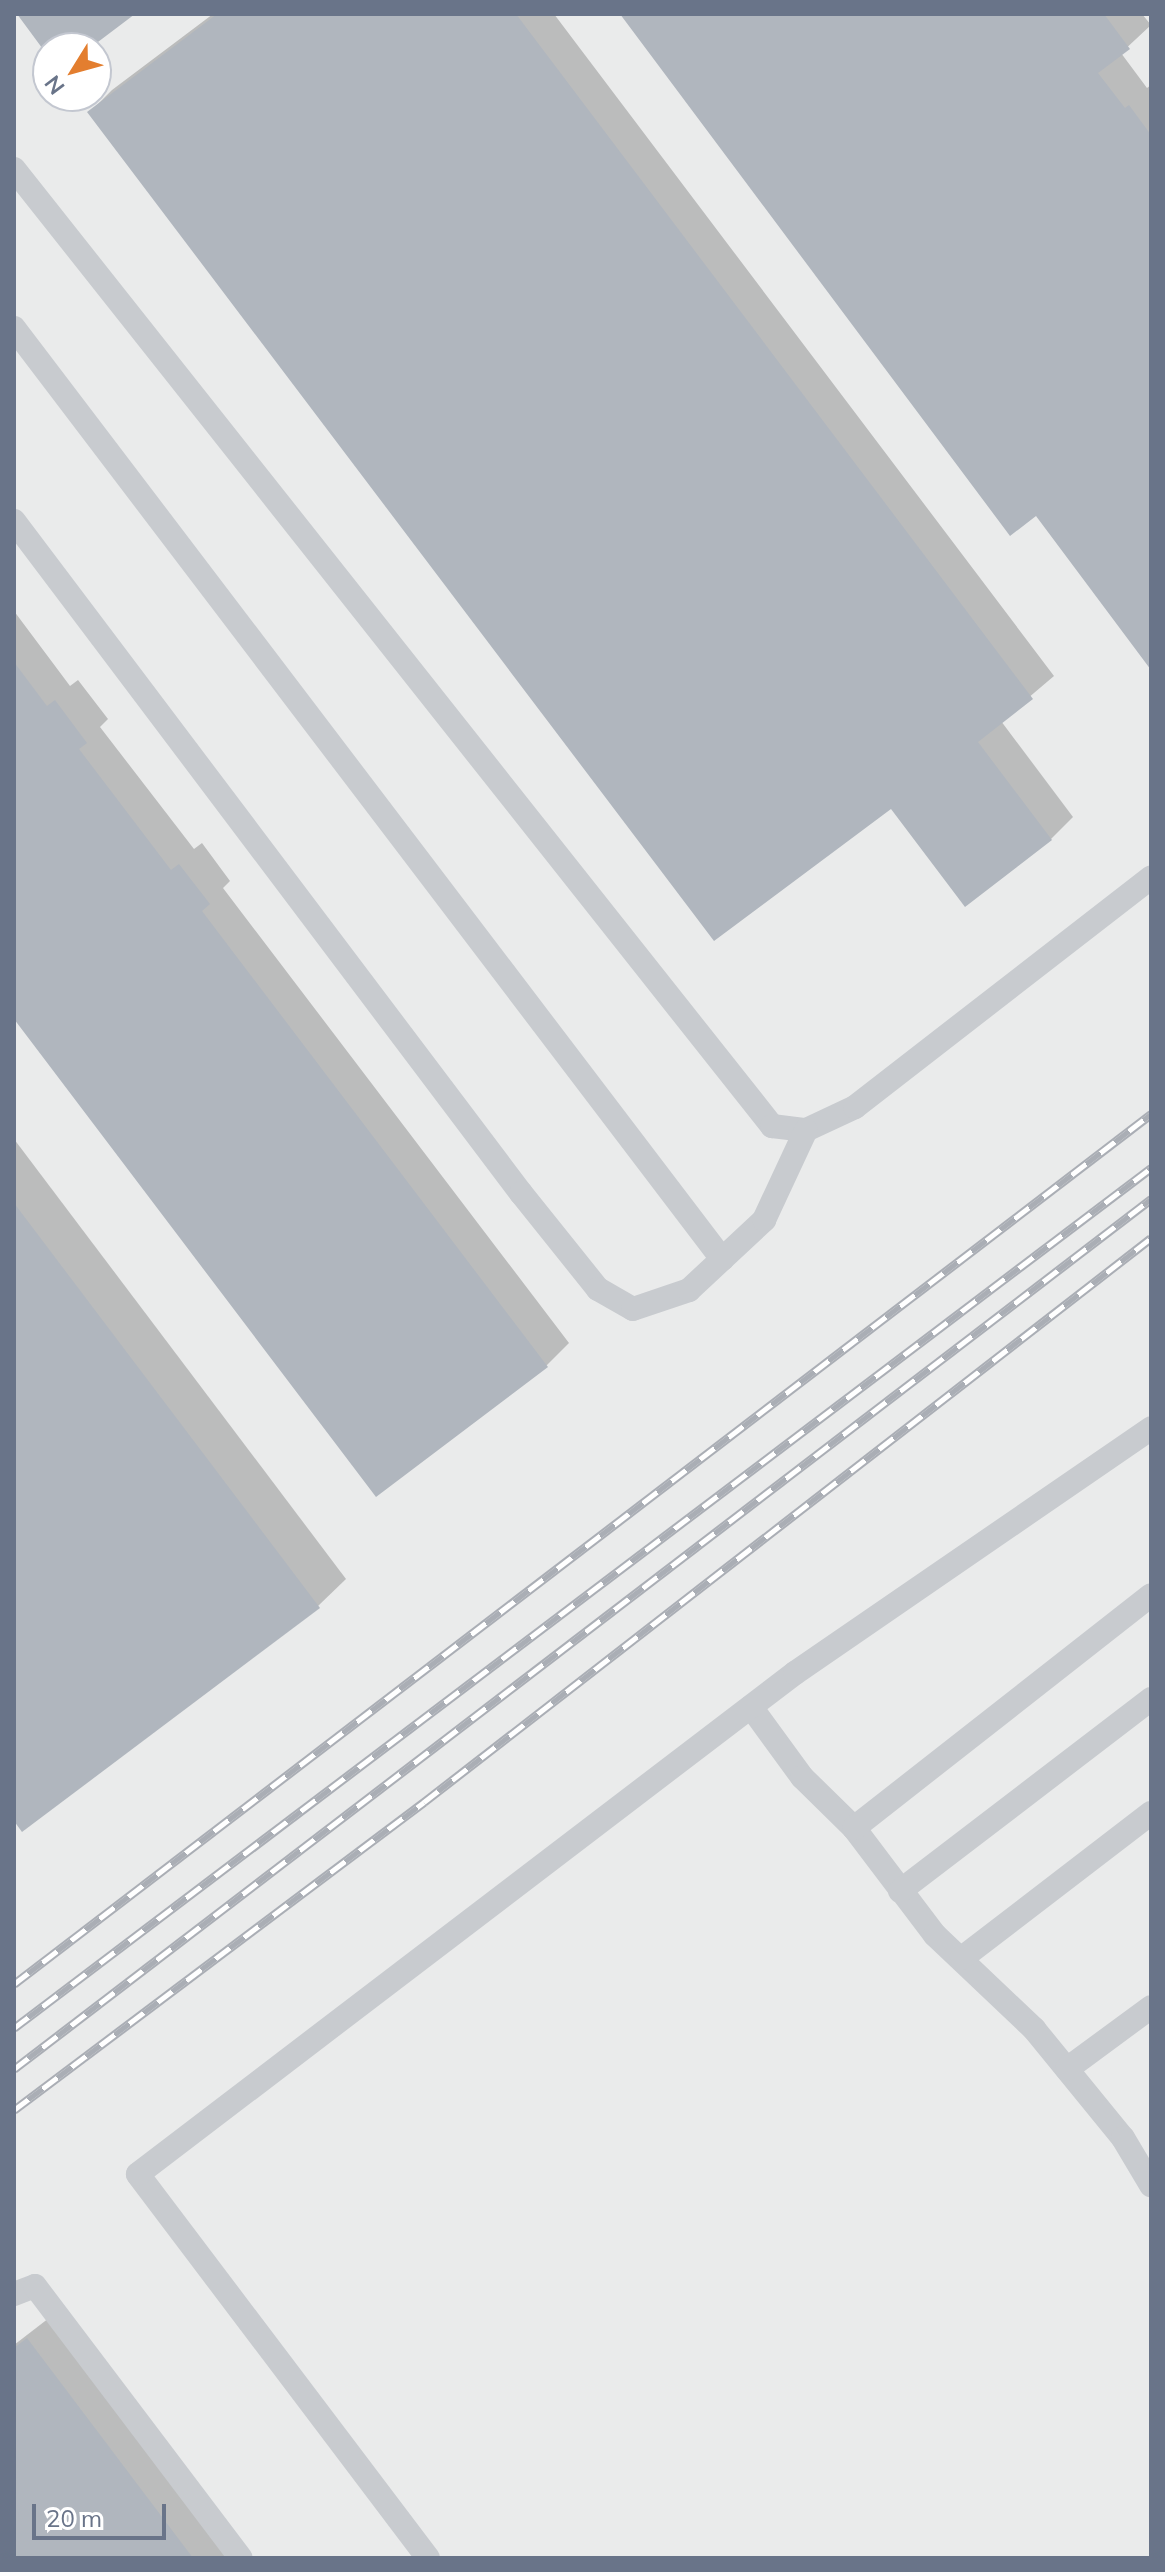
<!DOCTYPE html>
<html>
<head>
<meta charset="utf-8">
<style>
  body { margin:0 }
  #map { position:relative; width:1165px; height:2572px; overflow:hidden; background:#f9faf8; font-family:Mulish,sans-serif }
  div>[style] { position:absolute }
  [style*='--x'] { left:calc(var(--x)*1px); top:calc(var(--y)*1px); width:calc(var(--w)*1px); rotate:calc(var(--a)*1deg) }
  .built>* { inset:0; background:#eaebeb }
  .shadow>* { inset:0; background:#0003 }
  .building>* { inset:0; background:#b0b6be }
  .service>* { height:24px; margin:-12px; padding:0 12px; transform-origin:12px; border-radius:12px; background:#c8cbcf }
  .rail>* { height:9px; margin-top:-4.5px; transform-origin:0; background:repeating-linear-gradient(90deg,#fff 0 18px,#aaaeb5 0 36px); box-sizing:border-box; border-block:2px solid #aaaeb5 }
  span { translate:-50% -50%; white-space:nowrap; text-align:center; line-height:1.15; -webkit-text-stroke:8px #fff; paint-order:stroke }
  .frame { position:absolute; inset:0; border:16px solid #697489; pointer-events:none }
  .north { position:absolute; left:32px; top:32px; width:80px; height:80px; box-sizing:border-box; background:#fff; border:2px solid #c3c7d0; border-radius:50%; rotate:233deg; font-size:22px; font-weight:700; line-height:32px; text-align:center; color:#697489 }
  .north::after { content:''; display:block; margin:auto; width:28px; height:36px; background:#e37e2f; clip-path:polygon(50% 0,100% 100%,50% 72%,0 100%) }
  .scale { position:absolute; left:32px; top:2504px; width:134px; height:36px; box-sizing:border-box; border:4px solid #697489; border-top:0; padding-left:10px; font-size:24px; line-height:28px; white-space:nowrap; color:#697489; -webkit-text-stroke:6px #fff; paint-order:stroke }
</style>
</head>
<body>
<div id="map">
  <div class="built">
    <i style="clip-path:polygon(evenodd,14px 14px,1151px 14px,1151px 2558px,14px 2558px,14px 14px,48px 48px,96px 48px,96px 96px,48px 96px,48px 48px)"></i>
  </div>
  <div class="shadow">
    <i style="clip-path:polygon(213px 14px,554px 14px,1054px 676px,1001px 721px,1073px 817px,1051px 839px,891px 806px,90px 112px,112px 90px)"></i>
    <i style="clip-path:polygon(622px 14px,1142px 14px,1151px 25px,1121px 53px,1147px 88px,1151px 85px,1151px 667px,1036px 513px)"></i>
    <i style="clip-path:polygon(14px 611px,70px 686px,78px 680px,108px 719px,100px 727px,194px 849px,202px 843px,230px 881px,223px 888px,569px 1343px,547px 1365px,377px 1494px,14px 1016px)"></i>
    <i style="clip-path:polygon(14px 1139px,346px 1579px,318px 1606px,14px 1819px)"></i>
    <i style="clip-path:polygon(49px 2318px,231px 2558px,14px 2558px,14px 2345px)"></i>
  </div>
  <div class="building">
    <i style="clip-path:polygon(17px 14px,135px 14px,90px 48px,48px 48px,48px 56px)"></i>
    <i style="clip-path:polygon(217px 14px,516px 14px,1033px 699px,978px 742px,1052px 840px,965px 907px,891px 809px,714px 941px,87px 112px)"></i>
    <i style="clip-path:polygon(620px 14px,1104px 14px,1130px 49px,1098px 73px,1125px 108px,1129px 105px,1151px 135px,1151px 670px,1036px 516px,1010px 536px)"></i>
    <i style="clip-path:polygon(14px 662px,47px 706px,55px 700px,87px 743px,79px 749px,171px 870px,179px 864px,210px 904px,202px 911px,548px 1367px,376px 1497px,14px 1019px)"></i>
    <i style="clip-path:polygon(14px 1203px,320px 1608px,22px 1832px,14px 1821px)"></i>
    <i style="clip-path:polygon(27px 2338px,193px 2558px,14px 2558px,14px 2348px)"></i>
  </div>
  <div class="service">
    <i style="--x:14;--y:169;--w:1221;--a:51.62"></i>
    <i style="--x:772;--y:1126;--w:34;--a:7"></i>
    <i style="--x:806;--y:1130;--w:54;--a:-25.1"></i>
    <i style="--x:855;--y:1107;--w:375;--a:-37.8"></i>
    <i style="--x:14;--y:328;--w:1170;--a:52.75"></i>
    <i style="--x:14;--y:521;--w:842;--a:52.97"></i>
    <i style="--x:521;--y:1193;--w:123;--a:51.3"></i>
    <i style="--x:598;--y:1289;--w:40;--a:29.7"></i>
    <i style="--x:633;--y:1309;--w:59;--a:-18.7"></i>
    <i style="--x:689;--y:1290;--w:103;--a:-43"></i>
    <i style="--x:764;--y:1220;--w:99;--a:-65"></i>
    <i style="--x:751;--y:1707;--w:87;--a:53.9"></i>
    <i style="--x:802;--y:1777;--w:73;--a:44.4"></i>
    <i style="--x:854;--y:1828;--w:134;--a:52.9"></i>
    <i style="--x:935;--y:1935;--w:137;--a:43.5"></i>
    <i style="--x:1034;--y:2029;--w:141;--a:50.8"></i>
    <i style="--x:1123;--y:2138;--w:55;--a:59.2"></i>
    <i style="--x:854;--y:1828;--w:377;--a:-38.1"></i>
    <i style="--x:900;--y:1891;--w:316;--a:-37.4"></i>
    <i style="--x:962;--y:1958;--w:238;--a:-37.5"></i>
    <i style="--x:1067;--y:2069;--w:104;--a:-36.4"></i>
    <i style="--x:14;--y:2294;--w:22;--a:-21"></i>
    <i style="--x:35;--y:2286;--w:341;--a:52.9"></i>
    <i style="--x:428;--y:2558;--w:481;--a:-127.1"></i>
    <i style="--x:138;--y:2174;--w:826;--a:-37.33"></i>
    <i style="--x:795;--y:1673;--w:432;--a:-34.5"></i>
  </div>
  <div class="rail">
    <i style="--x:14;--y:1984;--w:1432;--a:-37.42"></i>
    <i style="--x:14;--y:2028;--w:1426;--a:-37.1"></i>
    <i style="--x:14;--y:2069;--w:1432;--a:-37.42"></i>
    <i style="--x:14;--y:2110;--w:513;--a:-36.91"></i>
    <i style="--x:424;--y:1802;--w:920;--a:-37.8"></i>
  </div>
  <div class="frame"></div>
  <div class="north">N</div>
  <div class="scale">20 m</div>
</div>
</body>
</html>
